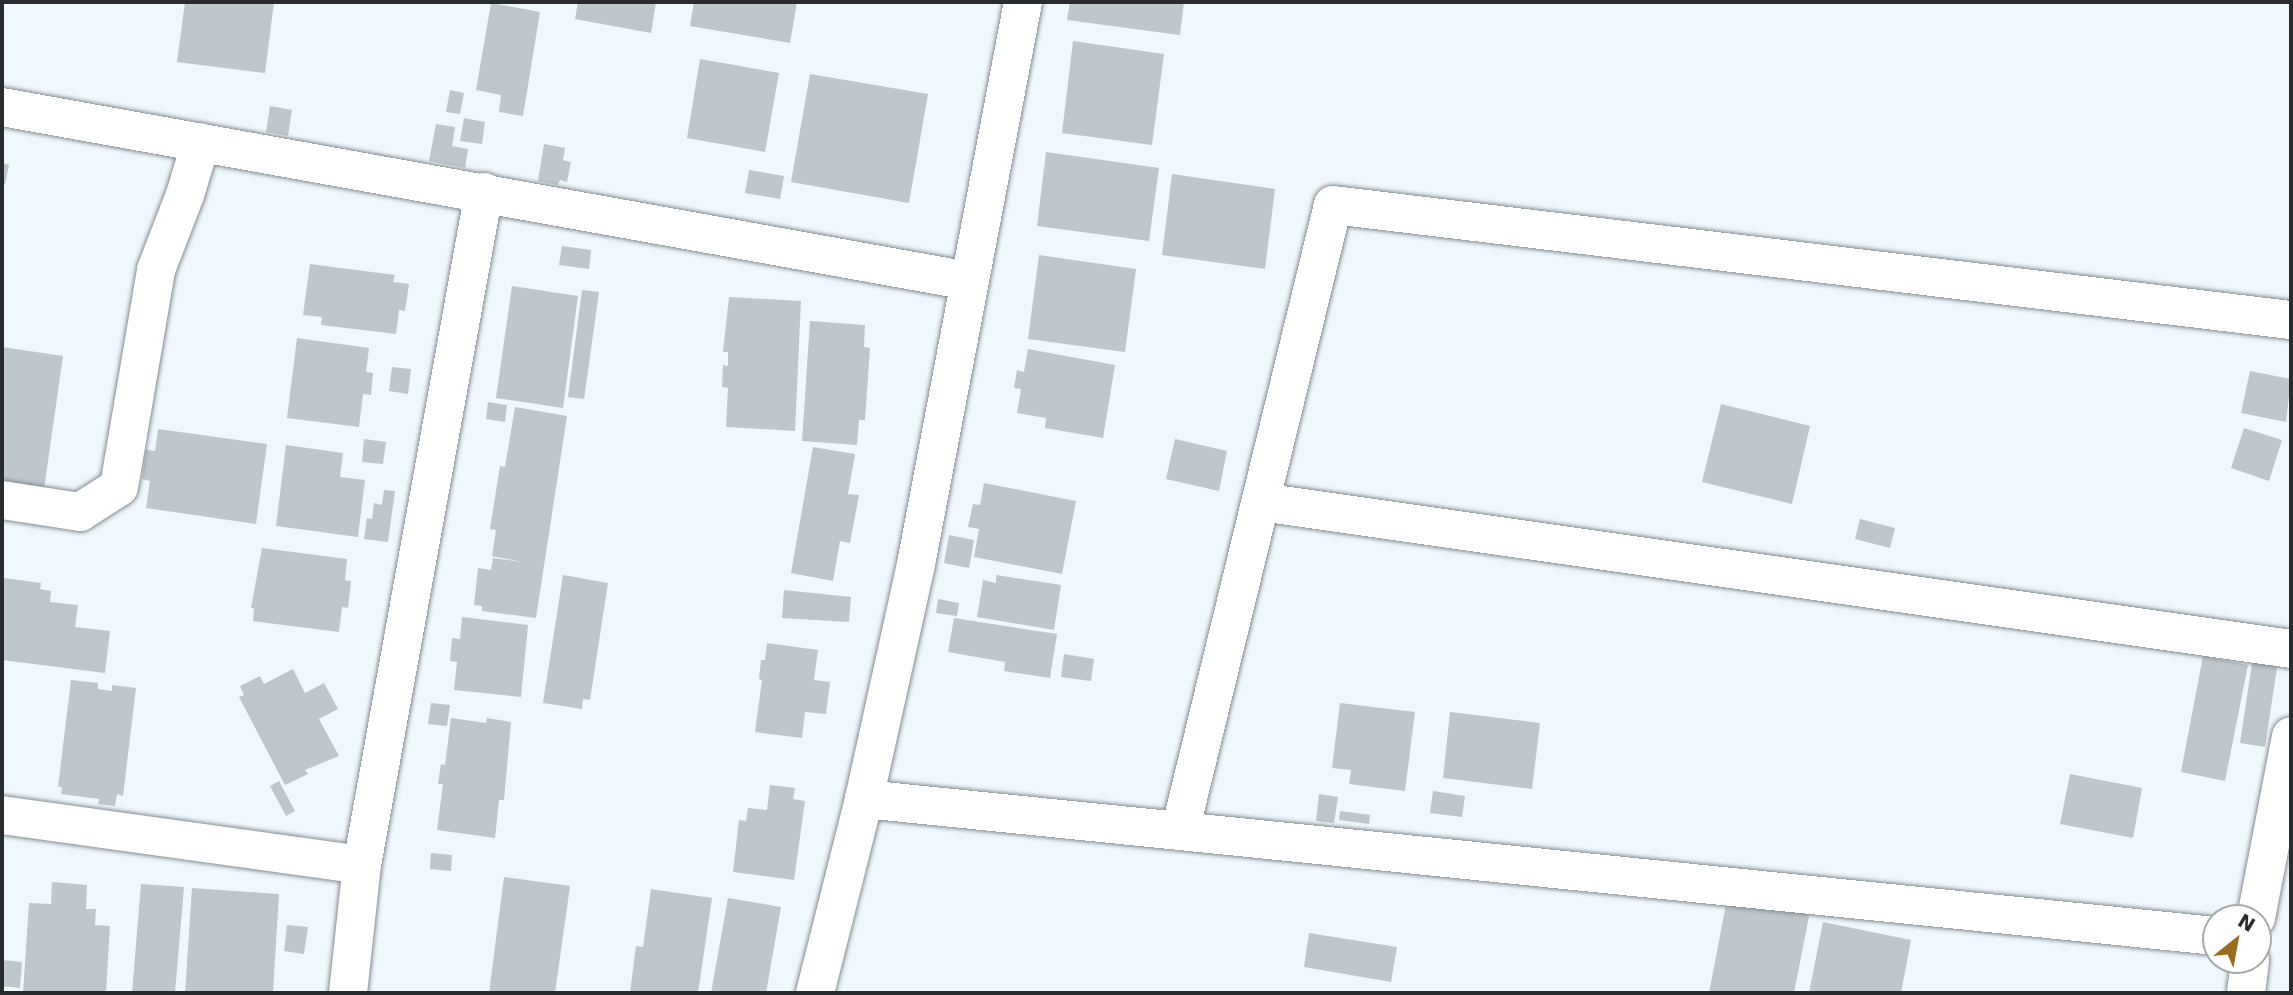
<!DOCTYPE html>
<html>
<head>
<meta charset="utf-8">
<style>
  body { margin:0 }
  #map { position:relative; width:2293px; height:995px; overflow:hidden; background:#eff8fd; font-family:"DejaVu Sans",sans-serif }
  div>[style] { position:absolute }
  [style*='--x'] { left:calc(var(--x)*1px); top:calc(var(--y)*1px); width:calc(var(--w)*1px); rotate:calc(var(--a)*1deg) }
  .building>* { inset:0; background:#bec7cb }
  .roads { filter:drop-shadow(0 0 2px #858d91) drop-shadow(0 0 2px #858d91) }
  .minor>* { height:38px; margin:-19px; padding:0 19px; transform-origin:19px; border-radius:19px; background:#fff }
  span { translate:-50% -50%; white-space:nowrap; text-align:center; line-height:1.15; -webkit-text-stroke:6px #fff; paint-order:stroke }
  .frame { position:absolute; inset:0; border:4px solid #292c2e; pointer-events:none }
  .north { position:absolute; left:2202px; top:904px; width:70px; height:70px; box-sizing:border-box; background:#fff; border:2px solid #a9abab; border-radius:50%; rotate:31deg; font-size:19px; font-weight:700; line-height:28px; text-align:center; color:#292c2e }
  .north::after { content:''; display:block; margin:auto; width:24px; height:32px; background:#9b6d1d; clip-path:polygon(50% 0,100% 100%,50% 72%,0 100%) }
</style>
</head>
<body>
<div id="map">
  <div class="building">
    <i style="clip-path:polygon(185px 2px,274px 2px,265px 73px,177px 62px)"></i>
    <i style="clip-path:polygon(578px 2px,656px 2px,651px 33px,575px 19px)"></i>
    <i style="clip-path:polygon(694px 2px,797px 2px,790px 43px,690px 26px)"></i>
    <i style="clip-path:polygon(1070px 2px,1184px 2px,1180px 35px,1067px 20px)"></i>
    <i style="clip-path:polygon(491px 3px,540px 12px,523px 116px,499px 112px,501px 95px,476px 90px)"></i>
    <i style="clip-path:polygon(1073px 41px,1164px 54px,1152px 145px,1062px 133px)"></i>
    <i style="clip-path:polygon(700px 59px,779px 73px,765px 152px,687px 138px)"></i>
    <i style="clip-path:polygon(810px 74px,928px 94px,909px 203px,791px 182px)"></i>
    <i style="clip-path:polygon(450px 90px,464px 93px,460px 114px,446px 112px)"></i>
    <i style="clip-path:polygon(270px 106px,292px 110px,288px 136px,266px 132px)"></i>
    <i style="clip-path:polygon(464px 118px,485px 122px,482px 144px,460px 141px)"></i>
    <i style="clip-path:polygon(436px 124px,455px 127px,452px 146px,468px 149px,465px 168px,429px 161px)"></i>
    <i style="clip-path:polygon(544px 144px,565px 148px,563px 160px,571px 162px,567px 182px,560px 180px,558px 185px,538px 181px)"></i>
    <i style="clip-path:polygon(1046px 152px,1159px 168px,1149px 241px,1037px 226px)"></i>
    <i style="clip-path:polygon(2px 163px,9px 165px,5px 184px,2px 183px)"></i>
    <i style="clip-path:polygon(749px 170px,784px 176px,780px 199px,745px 193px)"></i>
    <i style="clip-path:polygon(1172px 174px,1275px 189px,1265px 269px,1162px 255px)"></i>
    <i style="clip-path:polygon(562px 246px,591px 250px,589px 269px,559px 265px)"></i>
    <i style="clip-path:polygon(1039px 255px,1136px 269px,1125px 352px,1028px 339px)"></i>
    <i style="clip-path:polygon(310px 264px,395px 275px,393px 282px,409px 284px,405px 311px,399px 310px,396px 334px,321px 325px,322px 317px,303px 315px)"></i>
    <i style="clip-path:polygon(512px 286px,578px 296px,563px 408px,496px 398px)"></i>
    <i style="clip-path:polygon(582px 290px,599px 292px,584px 399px,568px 397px)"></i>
    <i style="clip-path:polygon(729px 297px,801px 301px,795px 431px,726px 427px,728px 388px,722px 387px,723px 365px,728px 366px,728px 352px,723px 352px)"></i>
    <i style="clip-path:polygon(810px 321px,865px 325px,864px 347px,870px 348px,865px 420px,859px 420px,857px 445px,802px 441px)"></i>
    <i style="clip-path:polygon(297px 338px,369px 348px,366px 372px,373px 373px,371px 395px,363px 394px,359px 427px,287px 418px)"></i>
    <i style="clip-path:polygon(2px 347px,63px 356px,44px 489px,2px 483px)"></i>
    <i style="clip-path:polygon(1028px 349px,1115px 365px,1103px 438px,1045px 428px,1046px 418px,1017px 413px,1021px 389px,1014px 388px,1017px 370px,1024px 372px)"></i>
    <i style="clip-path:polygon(392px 367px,411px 369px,408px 394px,389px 391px)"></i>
    <i style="clip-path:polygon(2250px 371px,2291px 379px,2286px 422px,2241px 413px)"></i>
    <i style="clip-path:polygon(488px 402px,507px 405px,505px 422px,486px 419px)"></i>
    <i style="clip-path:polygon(1721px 404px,1810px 426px,1792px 504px,1702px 482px)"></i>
    <i style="clip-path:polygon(515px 407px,567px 416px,536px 618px,482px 611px,482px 606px,474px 605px,478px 568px,491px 570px,493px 558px,523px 562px,492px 556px,496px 530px,490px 529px,500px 466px,505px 467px)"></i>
    <i style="clip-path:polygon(2244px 428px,2282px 440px,2269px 481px,2231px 468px)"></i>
    <i style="clip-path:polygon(158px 429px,267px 444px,256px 524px,146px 508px,150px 481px,142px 479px,146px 450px,155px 451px)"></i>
    <i style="clip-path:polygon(364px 439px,386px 442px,383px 464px,362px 462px)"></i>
    <i style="clip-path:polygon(1175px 439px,1227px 451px,1219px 491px,1166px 479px)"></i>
    <i style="clip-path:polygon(286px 445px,343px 453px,340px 477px,365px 480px,358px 537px,276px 526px)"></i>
    <i style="clip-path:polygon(813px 447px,855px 454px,848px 494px,859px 495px,850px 543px,840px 541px,833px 581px,791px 573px)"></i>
    <i style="clip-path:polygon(984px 483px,1076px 501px,1062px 574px,974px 557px,979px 529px,968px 527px,973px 504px,980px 505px)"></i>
    <i style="clip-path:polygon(384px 490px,395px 491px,388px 542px,364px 539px,367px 518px,372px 519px,374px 503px,382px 505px)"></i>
    <i style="clip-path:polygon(1860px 519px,1895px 528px,1890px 548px,1855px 539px)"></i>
    <i style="clip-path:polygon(949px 535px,974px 540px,969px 568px,944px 563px)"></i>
    <i style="clip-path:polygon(262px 548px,347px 559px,345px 580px,351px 581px,348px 608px,342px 607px,339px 632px,253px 621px,254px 608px,251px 608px)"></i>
    <i style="clip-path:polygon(563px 575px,608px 583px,590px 700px,583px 699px,582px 709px,543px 703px)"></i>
    <i style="clip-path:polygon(996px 575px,1061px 585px,1054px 630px,977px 617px,983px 580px,996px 583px)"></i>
    <i style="clip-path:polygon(4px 578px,41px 583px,40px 589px,51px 591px,50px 602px,78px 605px,75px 627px,110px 631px,105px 673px,2px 660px)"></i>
    <i style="clip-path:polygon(784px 590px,851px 597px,849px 622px,782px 618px)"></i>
    <i style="clip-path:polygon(938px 599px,959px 603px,957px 616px,936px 613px)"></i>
    <i style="clip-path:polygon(462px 617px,528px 625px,521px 697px,454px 690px,457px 662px,450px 661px,452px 638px,460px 639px)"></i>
    <i style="clip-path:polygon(954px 618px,1057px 634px,1050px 678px,1004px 671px,1005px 662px,948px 652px)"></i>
    <i style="clip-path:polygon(767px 643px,818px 650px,814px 680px,830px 682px,826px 714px,805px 712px,802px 738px,755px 732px,762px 680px,759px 679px,761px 660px,765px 660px)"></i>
    <i style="clip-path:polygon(1064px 654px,1094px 659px,1091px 681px,1061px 677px)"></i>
    <i style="clip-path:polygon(2203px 656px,2248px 665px,2225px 781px,2181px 772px)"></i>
    <i style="clip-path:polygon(2253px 657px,2278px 661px,2265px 747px,2240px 743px)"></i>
    <i style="clip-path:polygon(293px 669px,305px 693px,324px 683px,338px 709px,319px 719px,339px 756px,305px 770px,308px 774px,285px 785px,239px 697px,244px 695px,240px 686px,260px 676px,264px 684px)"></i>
    <i style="clip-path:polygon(71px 680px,98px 683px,98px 689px,112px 691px,112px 685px,136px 688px,123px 796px,117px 794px,115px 806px,98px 804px,99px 799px,61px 794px,62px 787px,58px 787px)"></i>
    <i style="clip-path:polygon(431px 703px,450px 705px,447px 726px,428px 724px)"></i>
    <i style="clip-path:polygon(1340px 703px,1415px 712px,1405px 791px,1349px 784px,1351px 770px,1332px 768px)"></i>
    <i style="clip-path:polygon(1450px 712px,1540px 723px,1532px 789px,1443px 778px)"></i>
    <i style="clip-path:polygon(451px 718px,486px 723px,487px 718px,511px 722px,504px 800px,499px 800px,495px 838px,437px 830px,443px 784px,438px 784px,441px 764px,445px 765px)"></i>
    <i style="clip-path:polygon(2070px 774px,2142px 788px,2133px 838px,2060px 824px)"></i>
    <i style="clip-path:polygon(279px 781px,295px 811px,286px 816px,270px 786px)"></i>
    <i style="clip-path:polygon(770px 785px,795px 788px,793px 799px,805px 801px,794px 880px,733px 872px,739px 820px,746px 821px,748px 808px,767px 810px)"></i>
    <i style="clip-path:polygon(1433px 791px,1465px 796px,1462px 817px,1430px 813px)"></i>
    <i style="clip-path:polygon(1319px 794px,1338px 797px,1334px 823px,1316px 821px)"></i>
    <i style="clip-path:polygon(1340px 811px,1370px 815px,1369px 824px,1339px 820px)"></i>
    <i style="clip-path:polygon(431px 853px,452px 855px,451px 871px,430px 869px)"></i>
    <i style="clip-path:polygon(504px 877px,570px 886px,555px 993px,489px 993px)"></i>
    <i style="clip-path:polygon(52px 882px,87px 885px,86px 909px,96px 909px,95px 925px,110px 926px,106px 993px,23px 993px,29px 903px,51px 904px)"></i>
    <i style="clip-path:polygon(141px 884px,184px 887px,175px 993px,132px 993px)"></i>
    <i style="clip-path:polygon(192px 888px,279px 894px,273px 993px,185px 993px)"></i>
    <i style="clip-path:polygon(651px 889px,712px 898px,698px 993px,630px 993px,636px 946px,643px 947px)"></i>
    <i style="clip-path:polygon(1728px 894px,1810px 911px,1794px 993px,1709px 993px)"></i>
    <i style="clip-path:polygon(728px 898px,781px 907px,766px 993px,711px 993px)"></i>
    <i style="clip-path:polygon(1823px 922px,1911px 940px,1901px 993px,1809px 993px)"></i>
    <i style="clip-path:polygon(287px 925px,308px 927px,304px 954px,284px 951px)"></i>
    <i style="clip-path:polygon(1309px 933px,1397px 947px,1391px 982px,1304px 967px)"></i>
    <i style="clip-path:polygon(2px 960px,22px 962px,20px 988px,2px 986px)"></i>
  </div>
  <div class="roads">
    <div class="minor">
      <i style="--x:2;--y:107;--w:983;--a:10.2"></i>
      <i style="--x:2;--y:500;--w:79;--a:8.7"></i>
      <i style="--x:80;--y:512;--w:46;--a:-32.7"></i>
      <i style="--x:119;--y:487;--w:220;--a:-80.3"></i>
      <i style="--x:156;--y:270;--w:80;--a:-68.9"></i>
      <i style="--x:185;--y:195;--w:55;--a:-73.2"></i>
      <i style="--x:1261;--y:502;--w:1040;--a:8.12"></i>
      <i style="--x:864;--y:799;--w:1359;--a:5.79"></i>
      <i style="--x:2;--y:815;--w:363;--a:7.9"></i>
      <i style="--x:1180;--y:831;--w:644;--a:-76.27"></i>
      <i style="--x:1333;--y:205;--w:965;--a:6.85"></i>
      <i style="--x:2256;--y:918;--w:185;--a:-79.1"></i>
      <i style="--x:348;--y:993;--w:129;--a:-83.8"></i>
      <i style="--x:362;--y:865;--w:684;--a:-79.73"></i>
      <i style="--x:815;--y:993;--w:200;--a:-75.8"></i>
      <i style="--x:864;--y:799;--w:241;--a:-77.5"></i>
      <i style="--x:916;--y:564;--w:572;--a:-79.22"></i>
      <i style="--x:2246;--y:993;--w:33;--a:-83"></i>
    </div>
  </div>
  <div class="frame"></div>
  <div class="north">N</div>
</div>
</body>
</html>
